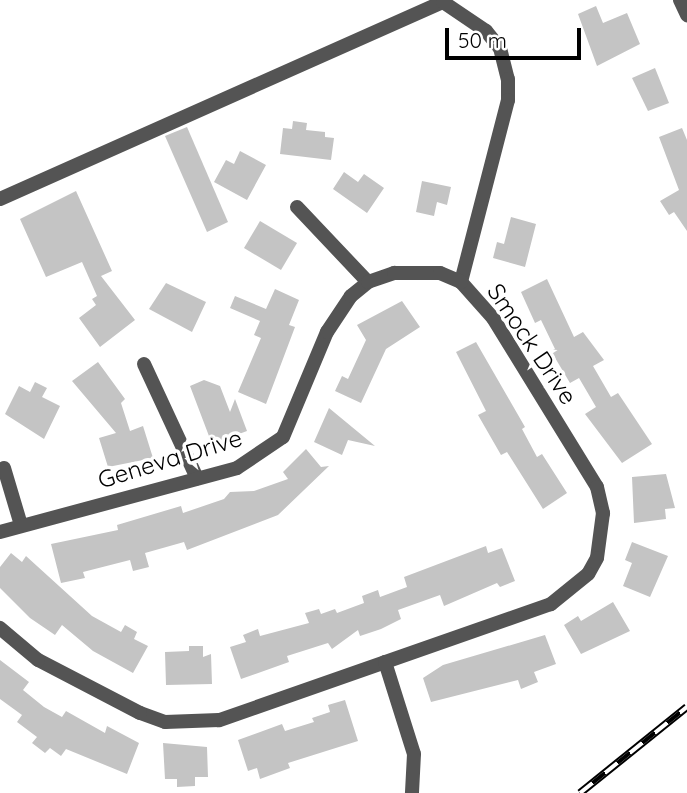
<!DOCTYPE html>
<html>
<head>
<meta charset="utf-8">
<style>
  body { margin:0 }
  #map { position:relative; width:687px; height:793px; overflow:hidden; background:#fff; font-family:Quicksand,sans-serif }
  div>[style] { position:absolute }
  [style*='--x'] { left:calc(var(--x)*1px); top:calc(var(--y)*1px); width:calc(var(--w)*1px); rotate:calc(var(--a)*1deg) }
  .building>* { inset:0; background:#c4c4c4 }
  .street>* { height:14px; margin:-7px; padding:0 7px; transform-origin:7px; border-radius:7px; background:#545454 }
  .rail>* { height:8px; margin-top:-4px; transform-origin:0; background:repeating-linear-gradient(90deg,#fff 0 16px,#000 0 32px); box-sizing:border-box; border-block:2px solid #000 }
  span { translate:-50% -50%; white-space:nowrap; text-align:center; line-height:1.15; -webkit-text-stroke:7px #fff; paint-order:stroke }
  .street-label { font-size:24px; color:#000 }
  .scale { position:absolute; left:445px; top:28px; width:136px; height:32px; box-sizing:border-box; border:4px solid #000; border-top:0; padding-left:9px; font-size:21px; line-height:24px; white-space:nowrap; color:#000; -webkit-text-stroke:5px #fff; paint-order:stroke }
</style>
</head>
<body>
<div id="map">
  <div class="building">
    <i style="clip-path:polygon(596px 6px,603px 23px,627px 13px,640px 44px,597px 66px,578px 14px)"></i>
    <i style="clip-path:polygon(655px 68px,669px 103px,648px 111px,632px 78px)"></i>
    <i style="clip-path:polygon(293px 121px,307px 123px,306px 130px,325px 132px,325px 137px,334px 138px,331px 160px,280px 154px,283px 128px,292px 129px)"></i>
    <i style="clip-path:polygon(187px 127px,228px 222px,207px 232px,165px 136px)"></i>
    <i style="clip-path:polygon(682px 128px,687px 140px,687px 231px,674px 212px,669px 215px,660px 201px,679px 190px,659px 137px)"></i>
    <i style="clip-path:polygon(240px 151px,266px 165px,247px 200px,214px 182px,226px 160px,234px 164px)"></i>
    <i style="clip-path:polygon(344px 172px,358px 182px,364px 174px,384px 188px,367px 213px,333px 189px)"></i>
    <i style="clip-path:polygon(422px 181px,451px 187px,447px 205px,437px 202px,434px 216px,416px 212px)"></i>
    <i style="clip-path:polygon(76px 191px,112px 271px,101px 276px,135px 320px,100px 347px,79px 318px,96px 305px,92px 299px,97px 296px,82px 262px,46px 277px,20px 219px)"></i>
    <i style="clip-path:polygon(511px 217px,536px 224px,525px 267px,493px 258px,497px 242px,504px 244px)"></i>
    <i style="clip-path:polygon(260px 221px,297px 243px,281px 270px,244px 248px)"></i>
    <i style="clip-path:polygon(547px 279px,574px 337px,583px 332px,604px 360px,593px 366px,611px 397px,618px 393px,652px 444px,622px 463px,585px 414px,596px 407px,579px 378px,570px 383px,551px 351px,555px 349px,541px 320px,535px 323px,521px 292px)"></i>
    <i style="clip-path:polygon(166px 283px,206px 302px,192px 332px,149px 309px)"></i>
    <i style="clip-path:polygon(275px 289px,299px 300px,289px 325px,295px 327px,266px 404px,238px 392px,261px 338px,254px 335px,260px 321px,230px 308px,235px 296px,266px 309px)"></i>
    <i style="clip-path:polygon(402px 301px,420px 327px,386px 349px,361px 403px,335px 391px,342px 376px,348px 379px,366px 340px,357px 325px)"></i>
    <i style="clip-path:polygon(476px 342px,525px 427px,522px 429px,537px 457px,542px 454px,567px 493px,543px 509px,507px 452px,501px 455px,478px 415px,486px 411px,456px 352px)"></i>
    <i style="clip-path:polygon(98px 362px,125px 399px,121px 403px,130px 431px,143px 426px,153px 458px,108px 467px,99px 438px,116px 433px,72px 381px)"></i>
    <i style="clip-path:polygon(204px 380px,220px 386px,230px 412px,235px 399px,247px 431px,212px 444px,190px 386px)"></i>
    <i style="clip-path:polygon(35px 382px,47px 388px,42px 397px,60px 406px,44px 439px,5px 414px,19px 386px,30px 392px)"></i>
    <i style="clip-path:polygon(329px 408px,375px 446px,348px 440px,342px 455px,314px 442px)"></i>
    <i style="clip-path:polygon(306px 449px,321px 467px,329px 466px,278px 515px,187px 550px,184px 542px,145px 553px,149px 567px,133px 571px,130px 560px,83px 572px,85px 578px,61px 583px,51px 544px,118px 530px,117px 525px,181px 506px,183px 513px,224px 499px,230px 492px,254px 491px,288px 479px,283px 472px)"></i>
    <i style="clip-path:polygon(666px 474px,675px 508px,665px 509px,666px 519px,634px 523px,632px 477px)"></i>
    <i style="clip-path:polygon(632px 542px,668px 556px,650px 597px,623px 586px,632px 563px,625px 560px)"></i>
    <i style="clip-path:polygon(486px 546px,488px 553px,502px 548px,515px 581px,500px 587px,497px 583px,444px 606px,440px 595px,398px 610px,401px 619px,381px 629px,360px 636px,358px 630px,332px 649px,328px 643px,287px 656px,289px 662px,241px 679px,230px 647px,246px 642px,243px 635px,258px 629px,260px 636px,309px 623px,305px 613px,319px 609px,321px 614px,335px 609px,337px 613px,364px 603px,362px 596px,378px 590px,380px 597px,407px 587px,404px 577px)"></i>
    <i style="clip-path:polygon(11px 553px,22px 562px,26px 556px,92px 616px,121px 632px,125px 625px,137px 632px,134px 639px,148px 646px,133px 673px,93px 651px,62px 625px,55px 635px,30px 618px,0 588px,0 567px)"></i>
    <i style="clip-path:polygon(613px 602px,630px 631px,581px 654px,564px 625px,578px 616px,581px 621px)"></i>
    <i style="clip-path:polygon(545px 635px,556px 664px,534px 672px,538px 682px,521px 689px,518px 680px,431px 702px,423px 678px,443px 665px)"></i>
    <i style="clip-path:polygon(189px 646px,203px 646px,203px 657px,211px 654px,212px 684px,166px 685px,165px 652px,189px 651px)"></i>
    <i style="clip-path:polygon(0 660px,29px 682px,23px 690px,44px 707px,62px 717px,66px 711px,105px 733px,107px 726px,139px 743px,127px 774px,66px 749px,61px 756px,50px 748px,45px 753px,32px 743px,37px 737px,17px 722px,22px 715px,0 699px)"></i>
    <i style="clip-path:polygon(345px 700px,358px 741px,288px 763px,290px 768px,260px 779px,257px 768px,248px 771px,238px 740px,282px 724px,285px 731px,314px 722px,312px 718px,330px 712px,328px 705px)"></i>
    <i style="clip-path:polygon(163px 743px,207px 747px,208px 777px,195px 777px,195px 786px,177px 787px,177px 779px,165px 779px)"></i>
  </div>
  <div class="street">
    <i style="--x:680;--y:0;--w:17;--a:65"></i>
    <i style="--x:0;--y:199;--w:485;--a:-24"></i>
    <i style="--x:443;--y:2;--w:52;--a:34"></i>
    <i style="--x:486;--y:31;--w:22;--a:51"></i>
    <i style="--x:500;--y:48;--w:32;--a:76"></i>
    <i style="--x:508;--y:79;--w:21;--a:90"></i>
    <i style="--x:508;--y:100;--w:188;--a:104.5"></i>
    <i style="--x:461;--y:282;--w:48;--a:48.4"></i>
    <i style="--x:493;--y:318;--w:198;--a:58.4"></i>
    <i style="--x:597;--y:487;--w:27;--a:77"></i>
    <i style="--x:603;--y:513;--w:45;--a:97.6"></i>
    <i style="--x:597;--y:558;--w:18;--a:119"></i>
    <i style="--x:588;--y:574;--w:48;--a:141"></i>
    <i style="--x:551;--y:604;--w:352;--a:160.7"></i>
    <i style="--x:219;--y:720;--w:54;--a:177.9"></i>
    <i style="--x:165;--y:722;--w:27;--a:-160"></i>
    <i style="--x:140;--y:713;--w:115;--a:-152.5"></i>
    <i style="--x:38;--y:660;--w:50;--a:-139.9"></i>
    <i style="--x:297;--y:207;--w:103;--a:46.6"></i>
    <i style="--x:144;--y:364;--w:126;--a:65.1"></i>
    <i style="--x:4;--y:468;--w:59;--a:73.4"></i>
    <i style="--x:0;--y:532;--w:245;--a:-15.1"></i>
    <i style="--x:237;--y:468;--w:55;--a:-34"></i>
    <i style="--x:283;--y:437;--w:114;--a:-67.3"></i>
    <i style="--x:327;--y:332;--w:43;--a:-56.3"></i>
    <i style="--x:351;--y:296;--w:22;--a:-39"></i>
    <i style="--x:368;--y:282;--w:28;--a:-19"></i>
    <i style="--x:394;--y:273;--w:46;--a:0"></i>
    <i style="--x:440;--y:273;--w:23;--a:23"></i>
    <i style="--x:385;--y:662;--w:96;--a:72.5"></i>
    <i style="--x:414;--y:754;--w:39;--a:93"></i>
  </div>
  <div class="rail">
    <i style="--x:580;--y:793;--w:137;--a:-38.8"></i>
  </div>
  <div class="street-label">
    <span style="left:532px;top:344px;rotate:56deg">Smock Drive</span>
    <span style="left:170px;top:459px;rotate:-17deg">Geneva Drive</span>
  </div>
  <div class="scale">50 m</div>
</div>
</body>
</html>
